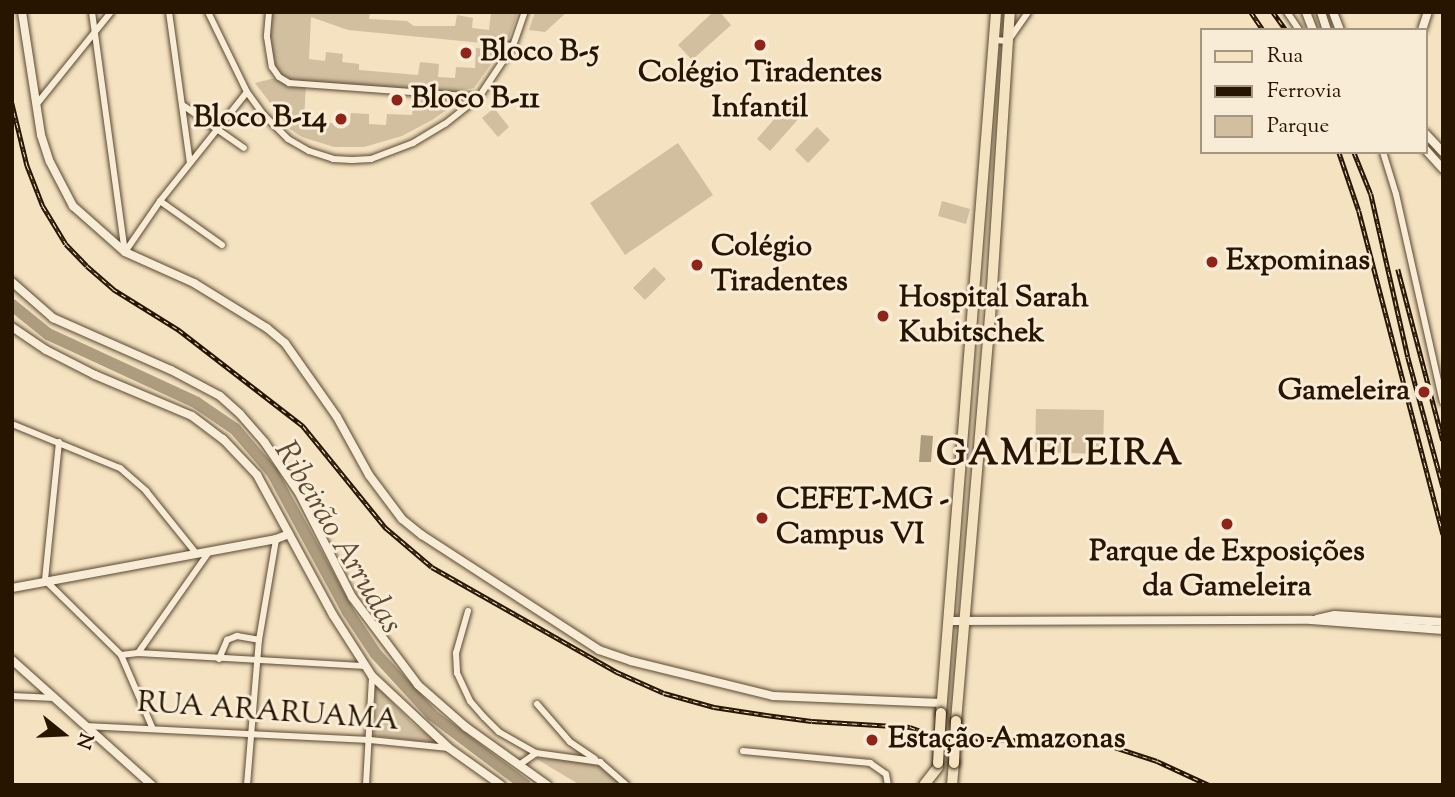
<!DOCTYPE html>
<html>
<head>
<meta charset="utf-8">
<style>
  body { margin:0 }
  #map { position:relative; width:1455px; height:797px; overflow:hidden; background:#f4e2c1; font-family:"Sorts Mill Goudy",serif }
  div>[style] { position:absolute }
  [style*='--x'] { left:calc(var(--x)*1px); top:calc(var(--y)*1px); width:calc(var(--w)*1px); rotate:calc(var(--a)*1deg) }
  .green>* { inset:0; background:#d1bfa0 }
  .water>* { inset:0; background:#ae9c7f }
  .river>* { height:12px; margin:-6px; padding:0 6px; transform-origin:6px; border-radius:6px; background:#ae9c7f }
  .roads { filter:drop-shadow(0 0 2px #5a4830) drop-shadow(0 0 2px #5a4830) }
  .street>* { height:6px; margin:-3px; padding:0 3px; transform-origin:3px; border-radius:3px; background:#f8ecd7 }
  .secondary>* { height:8px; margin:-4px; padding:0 4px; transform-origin:4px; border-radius:4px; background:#f8ecd7 }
  .primary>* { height:10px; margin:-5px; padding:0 5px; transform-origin:5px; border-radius:5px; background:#f4e2c1 }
  .rail>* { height:4.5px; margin-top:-2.25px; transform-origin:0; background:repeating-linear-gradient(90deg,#f8ecd7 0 5px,#271500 0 10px); box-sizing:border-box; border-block:2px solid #271500 }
  .bridges { filter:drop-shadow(0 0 2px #271500) drop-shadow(0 0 2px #271500) }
  .primary-bridge>* { height:10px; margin:-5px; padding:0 5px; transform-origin:5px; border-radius:5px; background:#f4e2c1 }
  .dots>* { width:19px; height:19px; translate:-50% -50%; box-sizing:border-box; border:4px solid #f8ecd7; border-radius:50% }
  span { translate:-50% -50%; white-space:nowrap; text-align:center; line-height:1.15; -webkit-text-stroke:6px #f8ecd7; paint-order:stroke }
  .poi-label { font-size:30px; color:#271500; font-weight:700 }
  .left { translate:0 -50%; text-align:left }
  .right { translate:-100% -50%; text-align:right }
  .street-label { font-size:30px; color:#271500 }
  .water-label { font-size:32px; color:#5d4b33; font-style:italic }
  .district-label { font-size:37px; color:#271500; font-weight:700; letter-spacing:2px }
  .frame { position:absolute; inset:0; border:14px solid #271500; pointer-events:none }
  .legend { position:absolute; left:1200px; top:28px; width:228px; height:126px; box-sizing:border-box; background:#f8ecd7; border:2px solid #a49681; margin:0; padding:9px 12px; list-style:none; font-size:21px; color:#271500 }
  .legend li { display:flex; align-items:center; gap:14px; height:35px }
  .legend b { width:35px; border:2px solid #a49681 }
  .north { position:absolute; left:28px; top:699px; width:70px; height:70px; -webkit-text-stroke:5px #f8ecd7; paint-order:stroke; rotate:108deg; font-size:19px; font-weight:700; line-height:28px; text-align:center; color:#271500 }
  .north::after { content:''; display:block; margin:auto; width:24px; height:32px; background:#271500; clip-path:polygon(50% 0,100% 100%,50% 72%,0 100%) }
</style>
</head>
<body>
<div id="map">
  <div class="green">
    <i style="clip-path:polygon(evenodd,269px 12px,370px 12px,369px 19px,407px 21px,414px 26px,455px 26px,457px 15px,473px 18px,472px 28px,489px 30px,491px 12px,518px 12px,509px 38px,493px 44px,348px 30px,311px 17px,309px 59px,325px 61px,326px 52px,343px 54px,342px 62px,359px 64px,359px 70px,418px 75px,420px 62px,439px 64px,438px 77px,455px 78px,456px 67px,475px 68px,476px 48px,501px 50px,474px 88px,457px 91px,455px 98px,462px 100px,432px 120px,402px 136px,364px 147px,334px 147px,302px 137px,290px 129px,255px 83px,279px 77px,272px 67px,267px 37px,269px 12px,306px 85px,415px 92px,412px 115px,387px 114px,386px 125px,369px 124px,369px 114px,351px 113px,349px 125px,304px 120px,306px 85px)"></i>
    <i style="clip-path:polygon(535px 12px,567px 12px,545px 32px,529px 30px)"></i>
    <i style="clip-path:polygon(713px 12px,720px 12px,731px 25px,692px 60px,678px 45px)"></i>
    <i style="clip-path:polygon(787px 104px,801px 116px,770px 151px,757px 139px)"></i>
    <i style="clip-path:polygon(494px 108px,509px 127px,498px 137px,482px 118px)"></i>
    <i style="clip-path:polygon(817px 127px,830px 140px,808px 163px,795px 150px)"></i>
    <i style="clip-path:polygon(678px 143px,713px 195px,625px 255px,590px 203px)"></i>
    <i style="clip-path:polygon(942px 201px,970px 209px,966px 224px,938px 216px)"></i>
    <i style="clip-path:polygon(654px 267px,666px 279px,645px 300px,633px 288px)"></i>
    <i style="clip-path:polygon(1036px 409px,1104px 410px,1103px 454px,1035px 452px)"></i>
    <i style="clip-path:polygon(375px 684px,413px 724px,438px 743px,374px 736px)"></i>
    <i style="clip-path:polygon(535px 758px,600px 762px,626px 785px,580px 785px)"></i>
  </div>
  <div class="water">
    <i style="clip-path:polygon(921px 435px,933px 436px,931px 462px,919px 462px)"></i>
  </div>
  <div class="river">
    <i style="--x:12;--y:305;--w:46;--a:38.9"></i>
    <i style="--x:48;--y:334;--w:164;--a:24.8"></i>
    <i style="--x:197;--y:403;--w:46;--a:34.4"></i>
    <i style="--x:235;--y:429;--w:57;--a:49.3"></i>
    <i style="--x:272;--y:472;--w:159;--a:61.5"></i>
    <i style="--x:348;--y:612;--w:50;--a:56.3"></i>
    <i style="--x:376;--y:654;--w:83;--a:47.4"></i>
    <i style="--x:432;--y:715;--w:116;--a:37"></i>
  </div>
  <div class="roads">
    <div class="street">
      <i style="--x:92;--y:12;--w:242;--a:82.2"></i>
      <i style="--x:169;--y:12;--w:152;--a:82.1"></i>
      <i style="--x:208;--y:12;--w:89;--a:64"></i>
      <i style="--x:247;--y:92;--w:26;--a:54"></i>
      <i style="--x:262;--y:113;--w:37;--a:45"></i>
      <i style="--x:288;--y:139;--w:24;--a:30"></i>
      <i style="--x:309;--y:151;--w:25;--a:18"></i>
      <i style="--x:333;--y:159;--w:19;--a:3"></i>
      <i style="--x:352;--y:160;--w:19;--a:-3"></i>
      <i style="--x:371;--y:159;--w:45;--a:-20.9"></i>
      <i style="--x:413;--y:143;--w:37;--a:-31"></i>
      <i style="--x:445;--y:124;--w:43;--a:-38.5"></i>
      <i style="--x:479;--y:97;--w:61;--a:-56.3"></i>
      <i style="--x:513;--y:46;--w:36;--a:-71"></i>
      <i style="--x:269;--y:12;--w:25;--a:95"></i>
      <i style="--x:267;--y:37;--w:30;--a:81"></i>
      <i style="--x:272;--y:67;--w:12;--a:55"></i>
      <i style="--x:279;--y:77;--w:12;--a:31"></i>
      <i style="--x:289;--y:83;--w:191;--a:4.2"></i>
      <i style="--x:1287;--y:12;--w:22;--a:56"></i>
      <i style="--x:995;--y:40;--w:13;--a:4"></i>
      <i style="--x:1008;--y:41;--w:35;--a:-55"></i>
      <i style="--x:493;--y:44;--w:20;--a:6"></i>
      <i style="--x:36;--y:105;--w:119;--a:-51.1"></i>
      <i style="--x:184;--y:106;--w:73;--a:35"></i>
      <i style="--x:1383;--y:152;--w:44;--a:72.8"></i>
      <i style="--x:1396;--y:194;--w:213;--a:77.3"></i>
      <i style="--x:160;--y:201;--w:76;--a:35.4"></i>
      <i style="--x:125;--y:252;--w:62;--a:-55.5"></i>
      <i style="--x:160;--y:201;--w:139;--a:-51.4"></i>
      <i style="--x:12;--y:424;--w:117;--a:22.2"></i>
      <i style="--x:120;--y:468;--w:35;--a:41"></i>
      <i style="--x:146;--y:491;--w:80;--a:51.1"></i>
      <i style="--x:59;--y:442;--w:139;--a:95.8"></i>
      <i style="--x:45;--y:580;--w:107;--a:44.6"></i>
      <i style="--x:121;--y:655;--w:78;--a:66.7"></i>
      <i style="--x:468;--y:611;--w:44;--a:105.9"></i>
      <i style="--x:456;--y:653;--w:20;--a:87"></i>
      <i style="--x:457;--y:673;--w:31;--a:65"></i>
      <i style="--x:470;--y:701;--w:21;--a:49"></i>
      <i style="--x:484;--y:717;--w:21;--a:45"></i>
      <i style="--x:499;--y:732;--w:43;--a:29.6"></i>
      <i style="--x:536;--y:753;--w:65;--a:8"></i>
      <i style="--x:600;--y:762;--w:35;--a:41"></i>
      <i style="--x:138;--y:653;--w:123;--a:-54.9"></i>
      <i style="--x:121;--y:655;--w:17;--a:-7"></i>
      <i style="--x:138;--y:653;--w:228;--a:3.3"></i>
      <i style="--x:219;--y:659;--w:21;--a:-67"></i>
      <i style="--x:227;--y:640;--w:11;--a:-22"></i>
      <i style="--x:237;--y:636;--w:22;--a:10"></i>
      <i style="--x:12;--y:696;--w:42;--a:2.7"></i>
      <i style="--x:537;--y:704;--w:50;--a:49"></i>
      <i style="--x:570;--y:742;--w:30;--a:34"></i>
      <i style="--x:85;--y:726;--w:285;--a:2.8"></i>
      <i style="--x:370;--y:740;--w:79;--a:5.8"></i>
      <i style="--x:743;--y:751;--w:128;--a:5.4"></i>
      <i style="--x:870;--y:763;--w:19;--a:35"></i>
      <i style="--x:886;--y:774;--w:11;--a:80"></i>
      <i style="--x:519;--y:765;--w:21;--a:-35"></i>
      <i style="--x:247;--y:785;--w:145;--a:-85.3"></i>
      <i style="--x:259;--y:640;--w:102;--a:-80.4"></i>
      <i style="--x:366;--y:785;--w:109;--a:-86.8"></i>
    </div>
    <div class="secondary">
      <i style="--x:22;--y:12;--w:124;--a:81.2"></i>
      <i style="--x:41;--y:135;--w:28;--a:72"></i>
      <i style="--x:50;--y:162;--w:50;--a:62.4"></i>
      <i style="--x:73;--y:206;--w:69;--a:41.5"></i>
      <i style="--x:125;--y:252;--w:76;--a:24.2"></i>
      <i style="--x:194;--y:283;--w:86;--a:31.7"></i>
      <i style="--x:267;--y:328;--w:23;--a:40"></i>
      <i style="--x:285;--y:343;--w:90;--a:54.9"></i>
      <i style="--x:337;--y:417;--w:66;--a:61.1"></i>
      <i style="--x:369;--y:475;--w:55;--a:53.1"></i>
      <i style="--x:402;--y:519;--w:26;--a:39"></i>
      <i style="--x:422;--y:535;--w:211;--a:33"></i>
      <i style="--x:599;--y:650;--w:34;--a:19"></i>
      <i style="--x:631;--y:661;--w:146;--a:13.8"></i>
      <i style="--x:773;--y:696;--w:168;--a:2.4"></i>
      <i style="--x:1306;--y:12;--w:19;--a:69"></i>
      <i style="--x:1321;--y:12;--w:19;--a:72"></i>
      <i style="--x:1333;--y:12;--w:19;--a:69"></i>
      <i style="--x:1422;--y:30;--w:19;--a:-72"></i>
      <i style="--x:1425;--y:133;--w:26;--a:47"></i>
      <i style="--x:1425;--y:149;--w:27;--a:48"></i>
      <i style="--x:12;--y:282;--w:55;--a:41.3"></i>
      <i style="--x:53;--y:318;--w:129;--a:23.8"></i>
      <i style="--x:171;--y:370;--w:55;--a:28"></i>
      <i style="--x:220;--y:396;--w:27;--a:42"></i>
      <i style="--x:240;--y:414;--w:38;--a:49"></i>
      <i style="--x:265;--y:443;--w:60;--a:55.8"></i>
      <i style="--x:299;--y:493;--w:117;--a:63"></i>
      <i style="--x:352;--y:597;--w:110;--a:53.1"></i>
      <i style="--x:418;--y:685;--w:64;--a:41.2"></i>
      <i style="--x:466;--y:727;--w:100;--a:35.6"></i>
      <i style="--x:12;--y:327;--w:41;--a:34.1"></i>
      <i style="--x:46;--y:350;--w:55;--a:27"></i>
      <i style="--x:95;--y:375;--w:105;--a:22.9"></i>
      <i style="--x:192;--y:416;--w:39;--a:37"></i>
      <i style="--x:223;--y:439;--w:50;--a:46.6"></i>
      <i style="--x:257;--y:475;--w:159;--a:61.5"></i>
      <i style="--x:333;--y:615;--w:72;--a:57.4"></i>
      <i style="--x:372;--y:676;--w:105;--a:43.1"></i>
      <i style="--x:449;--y:748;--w:64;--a:35.4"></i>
      <i style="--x:12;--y:588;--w:269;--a:-10.5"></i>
      <i style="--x:276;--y:539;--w:14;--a:-21"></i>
      <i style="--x:1317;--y:619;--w:18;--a:-13"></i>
      <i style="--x:1335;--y:615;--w:108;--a:3.7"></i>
      <i style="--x:948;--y:621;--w:363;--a:-0.2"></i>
      <i style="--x:1311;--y:620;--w:132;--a:4.3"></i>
      <i style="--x:12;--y:660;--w:188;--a:41.8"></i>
    </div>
    <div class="primary">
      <i style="--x:941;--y:713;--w:703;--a:-85.51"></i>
      <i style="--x:956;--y:721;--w:404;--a:-85.2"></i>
      <i style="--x:990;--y:318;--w:307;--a:-86.3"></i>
      <i style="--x:924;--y:785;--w:23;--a:-52"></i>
      <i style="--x:952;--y:785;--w:22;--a:-85"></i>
    </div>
  </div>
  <div class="rail">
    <i style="--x:1251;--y:12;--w:22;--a:56"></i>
    <i style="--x:1273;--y:12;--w:22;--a:54"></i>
    <i style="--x:12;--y:103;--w:64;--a:76.4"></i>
    <i style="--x:27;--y:165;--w:44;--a:68.7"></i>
    <i style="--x:43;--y:206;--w:44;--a:58.8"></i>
    <i style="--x:66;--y:244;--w:30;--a:46"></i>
    <i style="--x:87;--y:266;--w:35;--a:41"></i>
    <i style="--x:113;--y:289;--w:78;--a:31.8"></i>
    <i style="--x:179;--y:330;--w:157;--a:37.7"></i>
    <i style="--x:303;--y:426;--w:132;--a:50.9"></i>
    <i style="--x:386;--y:528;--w:60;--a:40.3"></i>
    <i style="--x:432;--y:567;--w:213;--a:29.6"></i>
    <i style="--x:617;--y:672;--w:51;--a:24.1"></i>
    <i style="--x:664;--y:693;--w:52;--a:15.6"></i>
    <i style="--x:714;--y:707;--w:53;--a:8.7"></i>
    <i style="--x:766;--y:715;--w:46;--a:7.4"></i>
    <i style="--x:812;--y:721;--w:98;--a:3.5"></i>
    <i style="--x:910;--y:727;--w:30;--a:20"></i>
    <i style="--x:938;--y:737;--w:130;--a:2.2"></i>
    <i style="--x:1068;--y:742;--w:46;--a:6.2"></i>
    <i style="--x:1114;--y:747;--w:45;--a:18"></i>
    <i style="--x:1157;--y:761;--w:57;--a:24.8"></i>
    <i style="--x:1339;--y:152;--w:62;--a:71.3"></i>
    <i style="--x:1359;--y:211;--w:334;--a:75.4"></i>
    <i style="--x:1354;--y:152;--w:45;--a:68"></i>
    <i style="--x:1371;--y:194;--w:167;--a:77.2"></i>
    <i style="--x:1408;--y:357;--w:135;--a:74.9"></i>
    <i style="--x:1398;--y:269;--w:177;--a:75.3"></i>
  </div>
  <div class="bridges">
    <div class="primary-bridge">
      <i style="--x:938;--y:763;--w:50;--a:-86.6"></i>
      <i style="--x:954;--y:763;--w:42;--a:-87.3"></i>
    </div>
  </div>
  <div class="dots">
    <i style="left:760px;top:45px;background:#8f2418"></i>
    <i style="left:466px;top:53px;background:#8f2418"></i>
    <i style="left:397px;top:100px;background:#8f2418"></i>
    <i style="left:341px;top:119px;background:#8f2418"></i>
    <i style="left:1212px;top:262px;background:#8f2418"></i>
    <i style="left:697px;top:265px;background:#8f2418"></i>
    <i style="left:883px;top:316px;background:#8f2418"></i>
    <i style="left:1424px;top:392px;background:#8f2418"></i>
    <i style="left:762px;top:518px;background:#8f2418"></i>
    <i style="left:1227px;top:524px;background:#8f2418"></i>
    <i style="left:872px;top:740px;background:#8f2418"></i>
  </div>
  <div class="poi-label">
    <span class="left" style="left:480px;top:53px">Bloco B-5</span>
    <span style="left:760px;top:91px">Colégio Tiradentes<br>Infantil</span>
    <span class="left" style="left:411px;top:100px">Bloco B-11</span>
    <span class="right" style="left:327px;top:119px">Bloco B-14</span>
    <span class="left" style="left:711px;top:265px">Colégio<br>Tiradentes</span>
    <span class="left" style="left:1226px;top:262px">Expominas</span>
    <span class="left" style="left:899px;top:316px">Hospital Sarah<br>Kubitschek</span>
    <span class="right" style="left:1410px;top:392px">Gameleira</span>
    <span class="left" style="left:776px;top:518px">CEFET-MG -<br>Campus VI</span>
    <span style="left:1227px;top:570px">Parque de Exposições<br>da Gameleira</span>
    <span class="left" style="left:888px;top:740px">Estação Amazonas</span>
  </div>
  <div class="street-label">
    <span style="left:268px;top:713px;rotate:4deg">RUA ARARUAMA</span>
  </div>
  <div class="water-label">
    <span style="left:337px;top:538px;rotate:59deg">Ribeirão Arrudas</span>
  </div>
  <div class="district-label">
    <span style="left:1060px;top:455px">GAMELEIRA</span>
  </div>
  <div class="frame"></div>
  <ul class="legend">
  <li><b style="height:9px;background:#f4e2c1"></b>Rua</li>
  <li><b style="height:9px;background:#271500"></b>Ferrovia</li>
  <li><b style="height:19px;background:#d1bfa0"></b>Parque</li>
  </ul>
  <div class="north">N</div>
</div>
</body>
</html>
